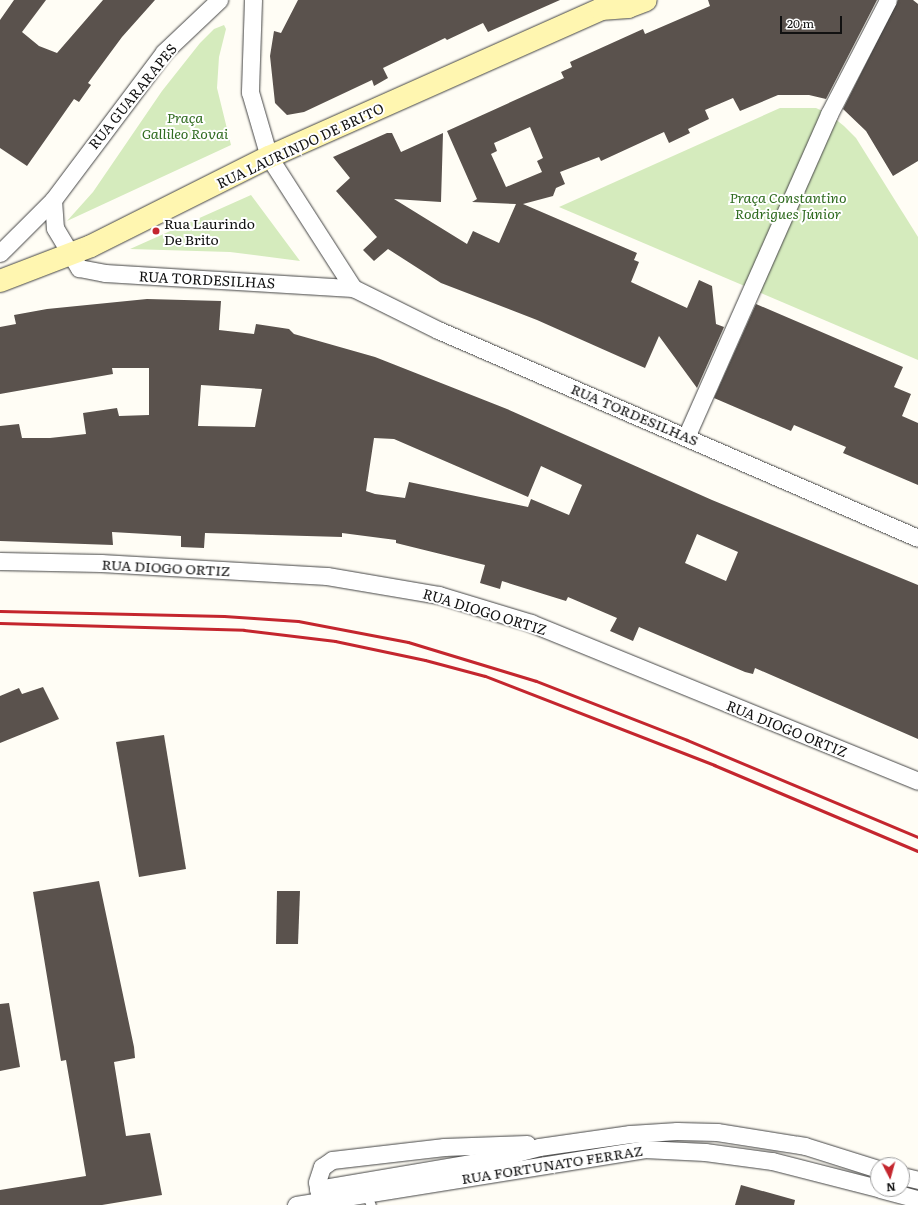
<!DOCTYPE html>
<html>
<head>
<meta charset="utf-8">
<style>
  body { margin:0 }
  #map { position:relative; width:918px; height:1205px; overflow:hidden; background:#fffdf5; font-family:Literata,serif }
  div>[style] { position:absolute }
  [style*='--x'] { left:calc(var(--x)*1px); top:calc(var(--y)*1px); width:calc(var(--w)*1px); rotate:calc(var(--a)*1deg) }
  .green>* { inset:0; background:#d5ebbd }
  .building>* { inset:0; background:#5a524d }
  .roads { filter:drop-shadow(0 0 1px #444) drop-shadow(0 0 1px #444) }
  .lane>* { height:9px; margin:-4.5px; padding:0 4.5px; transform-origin:4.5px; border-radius:4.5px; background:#fff }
  .street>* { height:17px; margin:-8.5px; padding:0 8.5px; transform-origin:8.5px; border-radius:8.5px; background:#fff }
  .secondary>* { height:22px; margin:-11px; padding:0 11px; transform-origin:11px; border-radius:11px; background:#fff6b0 }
  .rail>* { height:3px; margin:-1.5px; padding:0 1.5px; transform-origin:1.5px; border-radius:1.5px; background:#c4262e }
  .dots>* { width:11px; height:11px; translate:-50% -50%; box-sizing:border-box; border:2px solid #fff; border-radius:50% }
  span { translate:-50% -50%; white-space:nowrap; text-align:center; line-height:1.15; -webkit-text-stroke:4px #fff; paint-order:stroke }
  .street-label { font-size:14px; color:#111 }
  .park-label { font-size:14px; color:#2f6b1f; font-style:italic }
  .poi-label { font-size:14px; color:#111 }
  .left { translate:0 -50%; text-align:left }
  .north { position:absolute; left:870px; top:1157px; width:40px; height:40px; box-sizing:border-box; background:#fff; border:1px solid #a0a0a0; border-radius:50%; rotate:174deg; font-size:11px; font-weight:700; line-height:16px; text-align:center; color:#111 }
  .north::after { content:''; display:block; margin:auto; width:14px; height:18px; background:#c4262e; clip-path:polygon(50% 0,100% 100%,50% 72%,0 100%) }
  .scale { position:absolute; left:780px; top:16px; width:62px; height:18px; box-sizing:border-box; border:2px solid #111; border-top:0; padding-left:5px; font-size:12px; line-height:14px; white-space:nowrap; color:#111; -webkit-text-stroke:3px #fff; paint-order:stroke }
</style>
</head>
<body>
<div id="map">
  <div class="green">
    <i style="clip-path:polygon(224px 25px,226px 29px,219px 57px,217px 88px,231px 145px,67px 221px,93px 192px,162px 91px,200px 43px,214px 29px)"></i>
    <i style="clip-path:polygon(780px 108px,816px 108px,829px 114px,844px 126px,856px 138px,918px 237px,918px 360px,559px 207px)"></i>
    <i style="clip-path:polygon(251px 195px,300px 261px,230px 252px,130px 249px)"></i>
  </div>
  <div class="building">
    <i style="clip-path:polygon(14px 0,46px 0,22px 32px,39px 46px,57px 53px,103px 0,155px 0,122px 37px,88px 83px,91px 85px,79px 102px,74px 99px,27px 166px,0 148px,0 20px)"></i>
    <i style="clip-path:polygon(298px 0,560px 0,488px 32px,483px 23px,447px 40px,445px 38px,383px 68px,388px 78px,374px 86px,372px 80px,304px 112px,287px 115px,275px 103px,270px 56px,274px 31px,281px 33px)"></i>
    <i style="clip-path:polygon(evenodd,708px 0,877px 0,826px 99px,809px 95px,778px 95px,740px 111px,733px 98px,705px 110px,709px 119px,688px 129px,690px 133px,669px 143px,664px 132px,601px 161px,599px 157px,560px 172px,565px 184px,556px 188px,553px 196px,523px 204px,637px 253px,634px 260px,639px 262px,631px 282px,687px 308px,699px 280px,712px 286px,716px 324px,724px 327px,697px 388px,659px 336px,645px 368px,537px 320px,441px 283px,388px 249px,374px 261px,363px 250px,377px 237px,336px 191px,350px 178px,333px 157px,387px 133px,392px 133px,401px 152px,443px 133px,441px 202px,394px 199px,467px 244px,473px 231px,499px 243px,516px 204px,472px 202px,477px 199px,447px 131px,564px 78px,561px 72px,572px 67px,570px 62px,643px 29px,645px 34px,710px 6px,708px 0,530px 127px,543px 158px,537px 161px,542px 172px,506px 187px,491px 154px,497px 151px,494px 143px,530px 127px)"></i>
    <i style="clip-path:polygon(898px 0,913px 0,918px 4px,918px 161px,893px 176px,866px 131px,843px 109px)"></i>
    <i style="clip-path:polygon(evenodd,147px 299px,221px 301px,219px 330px,254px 334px,256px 324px,289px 329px,294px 334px,375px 357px,507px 409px,712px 500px,918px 585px,918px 739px,755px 668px,753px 674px,745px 672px,639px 627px,633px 641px,610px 631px,617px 618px,568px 597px,566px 601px,502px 581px,500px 589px,480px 583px,485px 565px,396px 543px,396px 540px,342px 533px,342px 537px,205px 533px,204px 548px,181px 547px,181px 536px,112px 532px,113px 545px,0 541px,0 426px,19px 424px,22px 438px,50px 438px,86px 434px,83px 413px,117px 408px,119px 416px,149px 415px,149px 368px,112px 368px,113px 374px,0 394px,0 327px,16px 324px,14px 315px,47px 309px,147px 299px,201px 385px,262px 389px,255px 427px,198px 426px,201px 385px,147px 299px,374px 438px,394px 439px,528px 497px,541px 466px,582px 485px,569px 515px,531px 499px,528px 507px,409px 482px,405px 498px,375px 494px,366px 491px,374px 438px,147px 299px,697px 534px,738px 552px,726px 581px,685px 563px,697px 534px)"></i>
    <i style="clip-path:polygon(756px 304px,903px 367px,894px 387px,911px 394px,902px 416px,918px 423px,918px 485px,843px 453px,846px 447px,794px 425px,791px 431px,714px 398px)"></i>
    <i style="clip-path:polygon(43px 687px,59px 719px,0 743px,0 696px,19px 688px,22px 694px)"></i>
    <i style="clip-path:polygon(164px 735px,186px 869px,139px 877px,116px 742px)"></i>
    <i style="clip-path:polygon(99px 881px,134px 1047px,135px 1058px,114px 1062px,126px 1136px,150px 1133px,162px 1195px,102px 1205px,0 1205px,0 1190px,86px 1176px,66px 1060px,61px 1061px,33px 892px)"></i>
    <i style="clip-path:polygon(277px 891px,300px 891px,298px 944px,276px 944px)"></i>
    <i style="clip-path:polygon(9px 1003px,20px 1067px,0 1071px,0 1004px)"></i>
    <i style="clip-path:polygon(741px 1185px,795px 1200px,794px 1205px,735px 1205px)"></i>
  </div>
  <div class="roads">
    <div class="lane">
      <i style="--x:366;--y:1194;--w:12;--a:66"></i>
    </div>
    <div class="street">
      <i style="--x:253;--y:0;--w:92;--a:91.9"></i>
      <i style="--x:250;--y:92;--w:68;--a:73.7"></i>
      <i style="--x:269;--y:157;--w:156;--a:57.3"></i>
      <i style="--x:53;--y:200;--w:28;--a:86"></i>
      <i style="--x:55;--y:228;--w:47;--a:59"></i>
      <i style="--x:79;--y:268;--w:26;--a:11"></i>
      <i style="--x:105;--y:273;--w:248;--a:3.5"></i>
      <i style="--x:353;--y:288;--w:95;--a:26.3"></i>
      <i style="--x:438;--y:330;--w:523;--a:23.43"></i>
      <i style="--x:0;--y:253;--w:75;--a:-45"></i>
      <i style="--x:53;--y:200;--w:185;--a:-53.1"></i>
      <i style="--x:164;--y:52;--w:76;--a:-43.4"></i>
      <i style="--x:686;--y:437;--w:353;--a:-66.1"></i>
      <i style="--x:829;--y:114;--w:128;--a:-62.6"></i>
      <i style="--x:0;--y:561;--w:101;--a:1.1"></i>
      <i style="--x:101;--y:563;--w:226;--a:3.3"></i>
      <i style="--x:327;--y:576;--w:114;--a:9.6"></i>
      <i style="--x:439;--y:595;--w:96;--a:16.9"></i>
      <i style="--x:531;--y:623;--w:418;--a:22.2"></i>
      <i style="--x:902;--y:1176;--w:16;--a:14"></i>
      <i style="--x:318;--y:1189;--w:178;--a:-9.7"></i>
      <i style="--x:493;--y:1159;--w:48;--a:-14.6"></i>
      <i style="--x:539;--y:1147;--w:92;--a:-8.1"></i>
      <i style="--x:630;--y:1134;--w:47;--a:-3.7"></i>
      <i style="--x:677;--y:1131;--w:40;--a:1.4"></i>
      <i style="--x:717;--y:1132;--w:89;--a:9"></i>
      <i style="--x:805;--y:1146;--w:77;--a:17.5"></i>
      <i style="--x:880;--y:1189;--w:39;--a:15"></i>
      <i style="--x:320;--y:1199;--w:17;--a:-100"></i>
      <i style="--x:317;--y:1182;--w:16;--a:-72"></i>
      <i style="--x:322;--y:1167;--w:12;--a:-35"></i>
      <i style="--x:332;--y:1160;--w:113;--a:-6.6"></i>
      <i style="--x:444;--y:1147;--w:83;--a:-2.1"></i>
      <i style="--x:296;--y:1205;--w:352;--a:-9.1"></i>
      <i style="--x:644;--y:1149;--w:61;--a:2.8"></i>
      <i style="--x:705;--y:1152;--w:68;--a:7.7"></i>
      <i style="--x:772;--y:1161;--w:109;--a:14.3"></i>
    </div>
    <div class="secondary">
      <i style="--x:0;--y:281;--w:97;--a:-21"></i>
      <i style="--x:91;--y:246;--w:199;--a:-26.6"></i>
      <i style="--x:269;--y:157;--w:363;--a:-24"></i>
      <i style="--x:601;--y:9;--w:27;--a:-4"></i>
      <i style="--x:628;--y:7;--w:19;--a:-21"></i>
    </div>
  </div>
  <div class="rail">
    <i style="--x:0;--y:611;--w:224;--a:1.3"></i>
    <i style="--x:224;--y:616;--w:74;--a:3.9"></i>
    <i style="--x:298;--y:621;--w:112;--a:10.8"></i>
    <i style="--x:408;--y:642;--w:134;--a:16.9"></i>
    <i style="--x:536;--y:681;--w:162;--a:21.3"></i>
    <i style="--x:687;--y:740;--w:251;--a:22.8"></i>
    <i style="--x:0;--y:623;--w:244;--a:1.6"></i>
    <i style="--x:244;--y:630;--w:92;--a:6.9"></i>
    <i style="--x:335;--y:641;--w:92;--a:11.9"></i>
    <i style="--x:425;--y:660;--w:62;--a:14.9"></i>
    <i style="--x:485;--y:676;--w:246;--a:21.2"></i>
    <i style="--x:714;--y:765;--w:221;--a:22.9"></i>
  </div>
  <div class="dots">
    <i style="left:156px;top:231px;background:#c4262e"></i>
  </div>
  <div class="street-label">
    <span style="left:132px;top:96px;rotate:-51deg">RUA GUARARAPES</span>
    <span style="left:300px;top:145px;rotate:-25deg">RUA LAURINDO DE BRITO</span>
    <span style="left:207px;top:279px;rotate:3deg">RUA TORDESILHAS</span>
    <span style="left:635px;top:414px;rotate:23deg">RUA TORDESILHAS</span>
    <span style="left:166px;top:567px;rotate:3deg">RUA DIOGO ORTIZ</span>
    <span style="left:485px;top:611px;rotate:17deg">RUA DIOGO ORTIZ</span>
    <span style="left:787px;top:728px;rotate:22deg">RUA DIOGO ORTIZ</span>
    <span style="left:552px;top:1164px;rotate:-9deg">RUA FORTUNATO FERRAZ</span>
  </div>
  <div class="park-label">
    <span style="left:185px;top:125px">Praça<br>Gallileo Rovai</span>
    <span style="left:788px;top:205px">Praça Constantino<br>Rodrigues Júnior</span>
  </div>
  <div class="poi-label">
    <span class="left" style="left:164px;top:231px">Rua Laurindo<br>De Brito</span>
  </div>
  <div class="north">N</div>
  <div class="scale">20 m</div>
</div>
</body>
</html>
